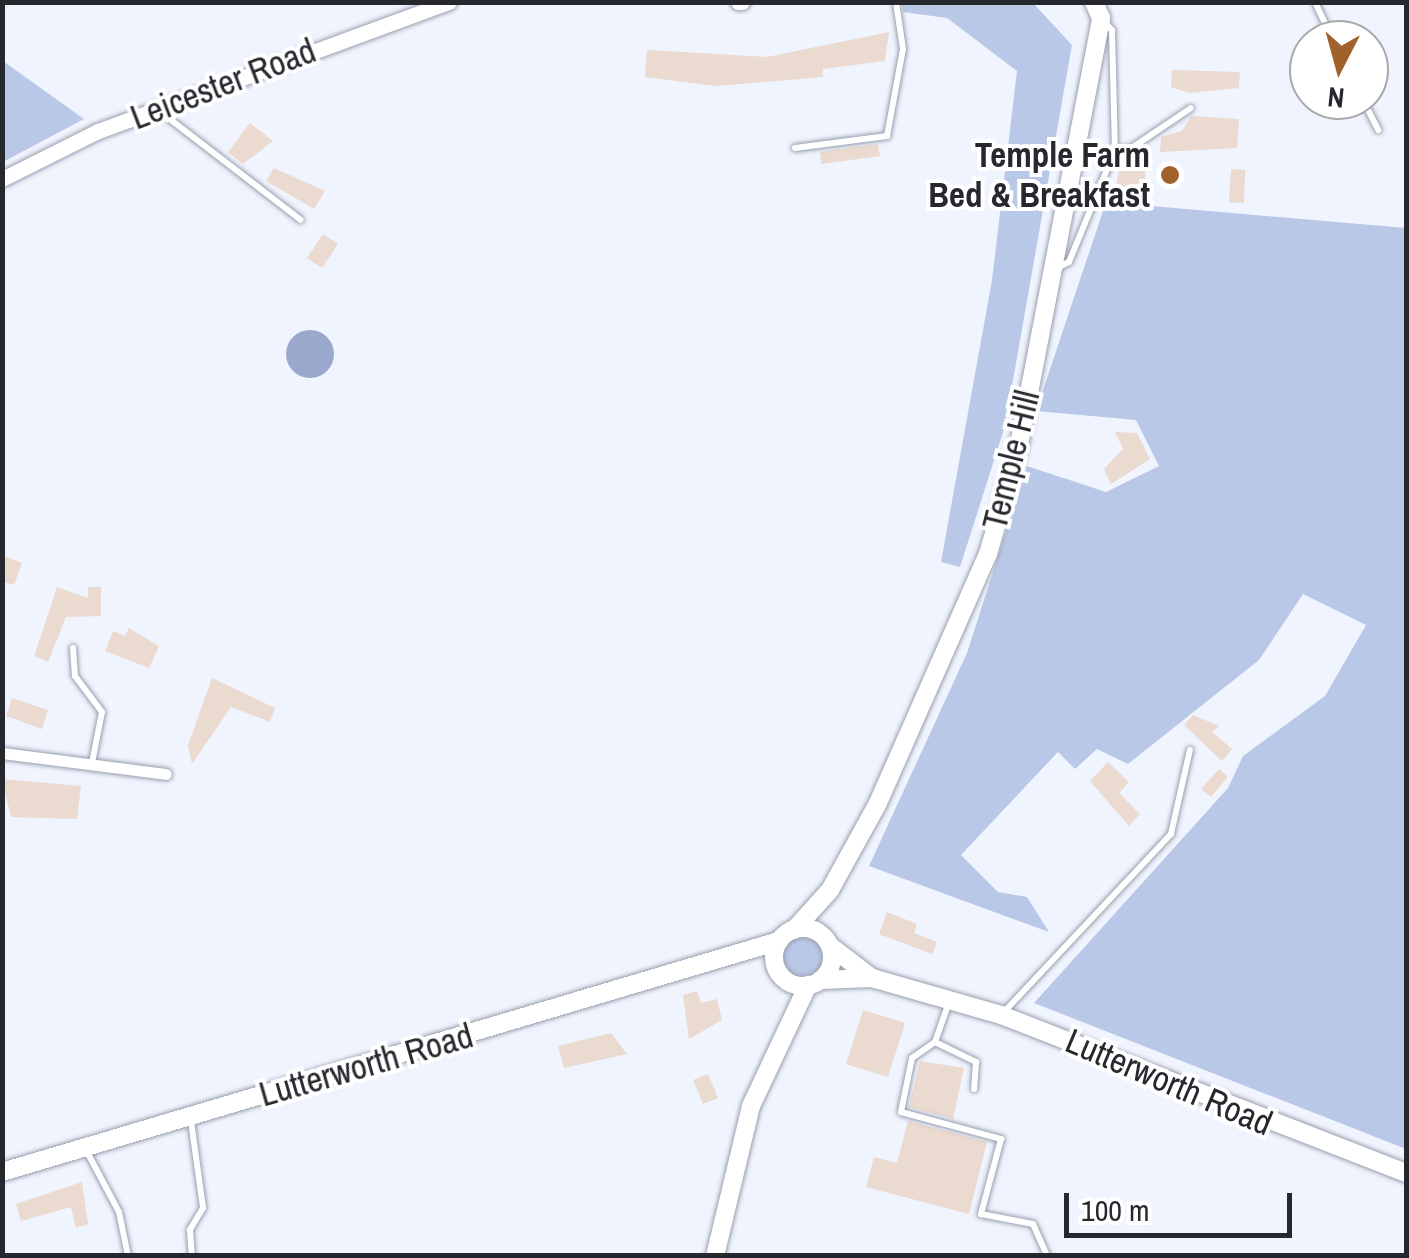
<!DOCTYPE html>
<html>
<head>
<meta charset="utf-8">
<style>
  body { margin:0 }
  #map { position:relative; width:1409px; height:1258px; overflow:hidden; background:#f0f4fe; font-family:"Archivo Narrow",sans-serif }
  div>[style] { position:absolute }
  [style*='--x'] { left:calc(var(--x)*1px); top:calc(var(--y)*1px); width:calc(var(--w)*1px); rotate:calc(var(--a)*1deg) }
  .green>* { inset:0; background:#bac8e8 }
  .round { border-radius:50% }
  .water>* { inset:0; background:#99a8cc }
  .building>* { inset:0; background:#eadacf }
  .roads { filter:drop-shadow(0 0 2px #989fae) drop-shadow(0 0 2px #989fae) }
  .service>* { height:6px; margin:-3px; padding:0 3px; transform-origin:3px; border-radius:3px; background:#fff }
  .minor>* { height:11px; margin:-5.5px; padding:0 5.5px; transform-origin:5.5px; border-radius:5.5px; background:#fff }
  .tertiary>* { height:15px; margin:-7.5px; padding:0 7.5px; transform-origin:7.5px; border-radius:7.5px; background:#fff }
  .secondary>* { height:18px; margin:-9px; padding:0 9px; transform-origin:9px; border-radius:9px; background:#fff }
  .secondary>.ring { margin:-9px; padding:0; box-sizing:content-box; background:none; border:18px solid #fff; border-radius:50% }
  .dots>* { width:28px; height:28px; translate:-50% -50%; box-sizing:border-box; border:5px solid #fff; border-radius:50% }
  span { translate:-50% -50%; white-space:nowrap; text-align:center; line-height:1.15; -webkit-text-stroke:8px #fff; paint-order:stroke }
  .street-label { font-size:35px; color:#26282e }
  .poi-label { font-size:35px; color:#26282e; font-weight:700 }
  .right { translate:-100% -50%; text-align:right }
  .frame { position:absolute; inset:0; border:5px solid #26282e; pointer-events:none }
  .north { position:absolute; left:1289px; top:20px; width:100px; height:100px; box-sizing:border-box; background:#fff; border:2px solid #a8a9ab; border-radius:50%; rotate:186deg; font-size:28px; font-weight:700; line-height:40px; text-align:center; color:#26282e }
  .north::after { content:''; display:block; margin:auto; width:35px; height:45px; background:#a1612b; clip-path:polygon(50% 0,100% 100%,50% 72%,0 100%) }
  .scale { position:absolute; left:1064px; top:1193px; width:228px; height:45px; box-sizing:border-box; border:5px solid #26282e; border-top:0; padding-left:12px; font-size:30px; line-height:35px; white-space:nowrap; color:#26282e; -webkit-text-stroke:8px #fff; paint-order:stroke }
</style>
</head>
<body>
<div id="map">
  <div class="green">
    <i style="clip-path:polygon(902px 3px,1033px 3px,1072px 45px,1005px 426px,960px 567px,941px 562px,992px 280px,1017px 71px,947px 18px,903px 12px)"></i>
    <i style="clip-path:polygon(3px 61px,84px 119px,3px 162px)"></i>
    <i style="clip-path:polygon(1106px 202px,1406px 228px,1406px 1149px,1034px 1003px,1228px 788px,1243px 756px,1325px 696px,1366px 625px,1303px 594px,1259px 660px,1128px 764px,1097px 749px,1075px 769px,1058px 752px,961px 855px,998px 892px,1027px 897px,1049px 932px,869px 866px,967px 653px,1027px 466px,1106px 492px,1159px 466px,1136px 420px,1036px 411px)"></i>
    <i class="round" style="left:781px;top:935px;width:44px;height:44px"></i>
  </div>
  <div class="water">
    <i class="round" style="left:286px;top:330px;width:48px;height:48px"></i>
  </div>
  <div class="building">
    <i style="clip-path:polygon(889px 32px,885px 61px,823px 69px,823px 77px,716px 86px,645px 77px,647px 50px,767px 57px)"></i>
    <i style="clip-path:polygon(1172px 70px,1240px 72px,1239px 88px,1189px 93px,1171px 87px)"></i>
    <i style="clip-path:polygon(1191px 116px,1239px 119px,1237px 148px,1160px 152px,1161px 137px,1182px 131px)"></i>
    <i style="clip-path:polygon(250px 123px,273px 141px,243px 164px,228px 152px)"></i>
    <i style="clip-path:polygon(878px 144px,880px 156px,821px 164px,820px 152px)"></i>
    <i style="clip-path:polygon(1122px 157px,1146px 159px,1144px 196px,1114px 194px)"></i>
    <i style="clip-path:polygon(274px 168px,325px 191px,314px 209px,266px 181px)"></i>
    <i style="clip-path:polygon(1231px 169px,1245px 170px,1244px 203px,1229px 202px)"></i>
    <i style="clip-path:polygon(323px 234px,338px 244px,322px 268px,307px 258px)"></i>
    <i style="clip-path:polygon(1115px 432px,1137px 433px,1150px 459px,1111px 484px,1104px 469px,1123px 449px)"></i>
    <i style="clip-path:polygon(2px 555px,22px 563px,14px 585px,2px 581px)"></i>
    <i style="clip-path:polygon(57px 587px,88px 598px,88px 587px,101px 587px,101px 616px,66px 617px,48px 662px,34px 656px)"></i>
    <i style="clip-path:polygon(129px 628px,159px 646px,149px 668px,105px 651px,113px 631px,125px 636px)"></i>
    <i style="clip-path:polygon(212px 678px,275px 708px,270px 722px,231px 707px,192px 764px,188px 745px)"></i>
    <i style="clip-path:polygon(12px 698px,48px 710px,42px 729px,6px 716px)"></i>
    <i style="clip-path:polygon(1193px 715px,1219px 726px,1212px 732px,1232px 749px,1222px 761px,1184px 725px)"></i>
    <i style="clip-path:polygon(1108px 762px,1129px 782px,1119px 793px,1140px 814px,1129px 826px,1090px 781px)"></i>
    <i style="clip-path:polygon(1219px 769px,1228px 777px,1211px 797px,1201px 789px)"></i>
    <i style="clip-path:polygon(2px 779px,81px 786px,77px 819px,11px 817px)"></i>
    <i style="clip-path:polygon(887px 912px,917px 924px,914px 933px,937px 942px,932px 954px,879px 934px)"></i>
    <i style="clip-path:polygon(697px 991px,701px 1003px,717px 999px,722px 1020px,689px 1039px,683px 995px)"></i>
    <i style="clip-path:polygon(863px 1010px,905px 1023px,888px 1077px,846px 1064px)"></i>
    <i style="clip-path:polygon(611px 1033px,627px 1054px,564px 1068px,558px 1046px)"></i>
    <i style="clip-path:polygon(920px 1061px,964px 1068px,953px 1119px,909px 1107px)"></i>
    <i style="clip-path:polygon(708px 1074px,718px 1098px,703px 1104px,693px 1080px)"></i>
    <i style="clip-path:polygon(908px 1121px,987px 1142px,969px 1214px,866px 1187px,874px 1157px,897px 1163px)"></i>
    <i style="clip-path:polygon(82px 1182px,88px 1224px,76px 1228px,71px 1207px,21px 1221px,16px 1204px)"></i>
  </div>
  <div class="roads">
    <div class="service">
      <i style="--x:1315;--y:2;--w:42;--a:64.7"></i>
      <i style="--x:1102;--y:19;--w:15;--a:48"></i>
      <i style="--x:1112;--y:30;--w:120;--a:88.6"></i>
      <i style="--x:1115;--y:150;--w:15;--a:-4"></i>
      <i style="--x:1130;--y:149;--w:73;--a:-33.9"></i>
      <i style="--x:1363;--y:100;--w:34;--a:63"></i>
      <i style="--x:158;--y:110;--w:180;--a:37.6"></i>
      <i style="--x:795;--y:148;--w:93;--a:-7.4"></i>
      <i style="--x:887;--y:136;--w:88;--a:-79.6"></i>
      <i style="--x:903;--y:49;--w:48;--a:-98.5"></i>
      <i style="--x:1059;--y:267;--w:11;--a:-27"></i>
      <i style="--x:1069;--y:262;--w:121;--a:-67.7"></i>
      <i style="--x:73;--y:648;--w:28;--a:86"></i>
      <i style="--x:75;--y:676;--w:45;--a:53.1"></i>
      <i style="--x:102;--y:712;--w:52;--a:101.1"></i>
      <i style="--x:949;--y:1002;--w:42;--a:109.3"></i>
      <i style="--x:935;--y:1042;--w:46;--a:26"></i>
      <i style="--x:976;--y:1062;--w:27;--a:94"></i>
      <i style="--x:1002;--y:1014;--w:247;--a:-46.8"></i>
      <i style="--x:1171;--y:834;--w:86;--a:-77.3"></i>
      <i style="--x:935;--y:1042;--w:28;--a:145"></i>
      <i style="--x:912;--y:1058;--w:55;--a:101.5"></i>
      <i style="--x:901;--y:1112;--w:104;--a:15.1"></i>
      <i style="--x:1001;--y:1139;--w:78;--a:104.9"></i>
      <i style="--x:981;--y:1214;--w:53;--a:10.9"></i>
      <i style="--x:1033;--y:1224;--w:35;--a:66"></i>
      <i style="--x:191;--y:1121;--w:88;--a:82.1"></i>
      <i style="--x:203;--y:1208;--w:26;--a:121"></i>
      <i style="--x:190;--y:1230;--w:26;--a:86"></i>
      <i style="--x:85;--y:1148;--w:72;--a:62"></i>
      <i style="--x:119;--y:1212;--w:45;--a:78.4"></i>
    </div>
    <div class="minor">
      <i style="--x:2;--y:753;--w:165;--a:7.3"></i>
    </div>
    <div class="tertiary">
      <i style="--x:738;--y:2;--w:4;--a:0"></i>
      <i style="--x:2;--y:179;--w:107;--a:-26.6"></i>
      <i style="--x:98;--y:131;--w:374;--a:-20.2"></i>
    </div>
    <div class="secondary">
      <i class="ring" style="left:774px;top:928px;width:40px;height:40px"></i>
      <i style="--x:794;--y:930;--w:54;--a:-48"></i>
      <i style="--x:830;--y:890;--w:99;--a:-61.1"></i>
      <i style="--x:878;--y:803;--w:272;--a:-66.2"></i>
      <i style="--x:988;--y:554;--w:113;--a:-74.1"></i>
      <i style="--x:1019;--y:445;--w:435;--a:-79.1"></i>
      <i style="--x:1101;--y:18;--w:17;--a:-114"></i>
      <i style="--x:830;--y:946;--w:53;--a:37.3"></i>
      <i style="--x:820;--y:980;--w:52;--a:-2.2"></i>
      <i style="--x:872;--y:978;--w:134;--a:16"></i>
      <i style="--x:1001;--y:1015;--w:435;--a:21.3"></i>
      <i style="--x:2;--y:1172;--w:811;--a:-16.56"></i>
      <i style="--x:715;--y:1256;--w:154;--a:-76.5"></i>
      <i style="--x:751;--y:1106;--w:134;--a:-64.8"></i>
    </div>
  </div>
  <div class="dots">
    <i style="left:1170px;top:175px;background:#a1612b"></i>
  </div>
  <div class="street-label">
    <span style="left:223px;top:84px;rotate:-21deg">Leicester Road</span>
    <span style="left:1011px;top:460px;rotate:-76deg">Temple Hill</span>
    <span style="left:366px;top:1065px;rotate:-16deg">Lutterworth Road</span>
    <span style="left:1169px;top:1082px;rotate:23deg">Lutterworth Road</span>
  </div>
  <div class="poi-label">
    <span class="right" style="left:1150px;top:175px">Temple Farm<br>Bed &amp; Breakfast</span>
  </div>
  <div class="frame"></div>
  <div class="north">N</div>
  <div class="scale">100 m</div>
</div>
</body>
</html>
